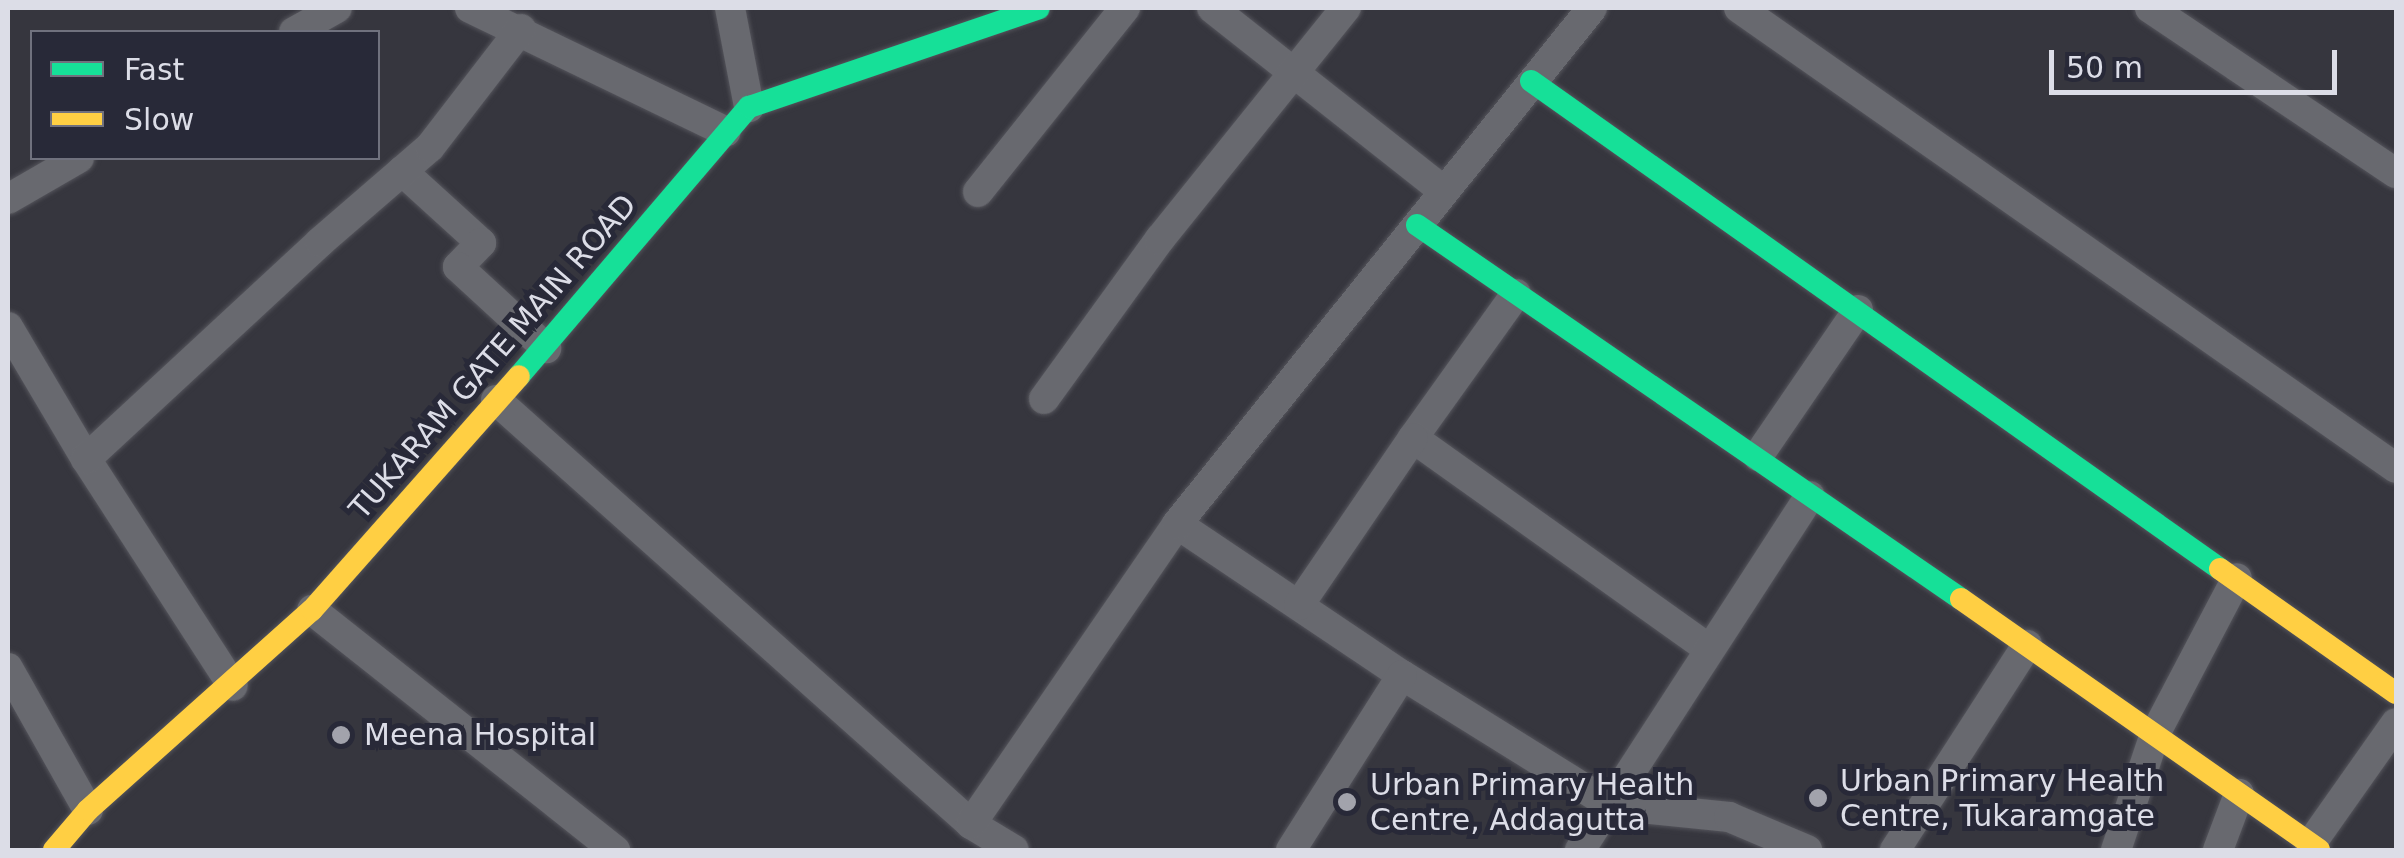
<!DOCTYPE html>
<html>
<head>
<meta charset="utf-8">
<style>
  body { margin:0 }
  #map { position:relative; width:2404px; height:858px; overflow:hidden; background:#36363e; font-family:"DejaVu Sans",sans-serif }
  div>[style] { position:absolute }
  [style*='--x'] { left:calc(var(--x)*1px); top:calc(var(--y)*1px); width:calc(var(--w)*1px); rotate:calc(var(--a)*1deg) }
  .roads { filter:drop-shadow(0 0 2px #54545b) drop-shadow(0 0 2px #54545b) }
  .street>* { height:30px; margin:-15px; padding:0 15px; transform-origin:15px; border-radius:15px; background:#68696f }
  .fast>* { height:22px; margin:-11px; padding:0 11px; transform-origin:11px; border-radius:11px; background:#16e098 }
  .slow>* { height:22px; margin:-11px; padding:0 11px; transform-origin:11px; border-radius:11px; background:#ffcf43 }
  .dots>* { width:28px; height:28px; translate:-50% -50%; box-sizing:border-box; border:5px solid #282938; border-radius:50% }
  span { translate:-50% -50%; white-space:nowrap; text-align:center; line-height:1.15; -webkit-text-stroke:10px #282938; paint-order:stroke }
  .street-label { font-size:30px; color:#dcdde7 }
  .poi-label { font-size:30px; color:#dcdde7 }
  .left { translate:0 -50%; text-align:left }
  .frame { position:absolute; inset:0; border:10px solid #dcdde7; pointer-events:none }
  .legend { position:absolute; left:30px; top:30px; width:350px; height:130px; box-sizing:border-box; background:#282938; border:2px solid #70717e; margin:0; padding:12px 18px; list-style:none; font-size:30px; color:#dcdde7 }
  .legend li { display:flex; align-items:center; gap:20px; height:50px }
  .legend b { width:50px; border:2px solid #70717e }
  .scale { position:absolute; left:2049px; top:50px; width:288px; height:45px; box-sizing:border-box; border:5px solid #dcdde7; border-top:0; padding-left:12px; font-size:30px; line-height:35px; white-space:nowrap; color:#dcdde7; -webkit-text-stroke:8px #282938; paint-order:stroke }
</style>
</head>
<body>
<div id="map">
  <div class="roads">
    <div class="street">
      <i style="--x:470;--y:8;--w:284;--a:25.8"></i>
      <i style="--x:730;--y:8;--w:101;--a:79.1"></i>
      <i style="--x:1212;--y:8;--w:295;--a:38.3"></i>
      <i style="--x:1739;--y:8;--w:802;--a:35"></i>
      <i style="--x:2150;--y:8;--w:296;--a:33.9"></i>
      <i style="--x:294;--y:32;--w:49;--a:-29.2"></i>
      <i style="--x:402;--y:171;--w:107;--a:42.3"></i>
      <i style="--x:481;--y:243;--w:33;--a:134"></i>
      <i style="--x:458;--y:267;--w:120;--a:42.6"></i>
      <i style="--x:978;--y:192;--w:236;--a:-51.4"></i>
      <i style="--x:8;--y:199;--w:82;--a:-30"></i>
      <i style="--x:1516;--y:294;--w:177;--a:125.6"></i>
      <i style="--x:1413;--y:438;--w:364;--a:35.5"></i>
      <i style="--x:8;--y:327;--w:153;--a:59.4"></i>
      <i style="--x:86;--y:459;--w:270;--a:57.1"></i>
      <i style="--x:1044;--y:399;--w:198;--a:-54.1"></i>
      <i style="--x:1160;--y:239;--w:297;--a:-51.2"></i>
      <i style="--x:496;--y:400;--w:637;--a:41.75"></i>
      <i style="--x:971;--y:824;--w:50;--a:31.2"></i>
      <i style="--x:1758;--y:456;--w:177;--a:-55.6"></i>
      <i style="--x:86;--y:459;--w:319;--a:-42.8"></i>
      <i style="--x:320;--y:242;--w:145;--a:-40.8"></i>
      <i style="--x:430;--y:147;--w:149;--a:-52.4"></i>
      <i style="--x:1177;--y:524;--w:271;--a:33.9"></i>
      <i style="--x:1402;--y:675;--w:246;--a:31.9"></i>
      <i style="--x:1611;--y:805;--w:119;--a:5.8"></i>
      <i style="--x:1729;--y:817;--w:85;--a:22.9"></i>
      <i style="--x:1299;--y:605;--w:202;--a:-55.7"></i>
      <i style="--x:312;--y:610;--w:387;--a:38.4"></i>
      <i style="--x:8;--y:668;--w:163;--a:60.6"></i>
      <i style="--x:971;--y:824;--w:364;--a:-55.5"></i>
      <i style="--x:1177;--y:524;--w:662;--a:-51.19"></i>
      <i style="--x:2310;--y:845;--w:149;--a:-54.8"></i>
      <i style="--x:1291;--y:850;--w:207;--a:-57.6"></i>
      <i style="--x:1580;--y:850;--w:422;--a:-57"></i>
      <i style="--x:1895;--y:850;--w:244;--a:-57.2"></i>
      <i style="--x:2116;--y:850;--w:122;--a:-71.4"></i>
      <i style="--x:2155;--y:734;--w:176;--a:-62.3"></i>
      <i style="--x:2218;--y:850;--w:60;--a:-69.4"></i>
    </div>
    <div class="fast">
      <i style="--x:1531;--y:81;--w:844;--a:35.31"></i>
      <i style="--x:1417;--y:225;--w:660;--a:34.51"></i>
      <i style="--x:519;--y:376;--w:354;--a:-49.5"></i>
      <i style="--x:749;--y:107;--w:306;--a:-18.8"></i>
    </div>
    <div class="slow">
      <i style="--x:2220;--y:569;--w:215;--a:35.2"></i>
      <i style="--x:1961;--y:599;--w:437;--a:35"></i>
      <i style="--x:54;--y:850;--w:52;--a:-49.6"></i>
      <i style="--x:88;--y:810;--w:300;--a:-41.8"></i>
      <i style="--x:312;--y:610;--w:312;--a:-48.5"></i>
    </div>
  </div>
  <div class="dots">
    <i style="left:341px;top:735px;background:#a2a3ac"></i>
    <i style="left:1818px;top:798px;background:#a2a3ac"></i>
    <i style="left:1347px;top:802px;background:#a2a3ac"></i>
  </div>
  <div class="street-label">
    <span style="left:493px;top:357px;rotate:-49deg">TUKARAM GATE MAIN ROAD</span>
  </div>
  <div class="poi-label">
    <span class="left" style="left:364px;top:735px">Meena Hospital</span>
    <span class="left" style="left:1840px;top:798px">Urban Primary Health<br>Centre, Tukaramgate</span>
    <span class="left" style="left:1370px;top:802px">Urban Primary Health<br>Centre, Addagutta</span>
  </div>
  <div class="frame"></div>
  <ul class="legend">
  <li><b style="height:12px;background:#16e098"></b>Fast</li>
  <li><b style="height:12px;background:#ffcf43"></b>Slow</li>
  </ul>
  <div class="scale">50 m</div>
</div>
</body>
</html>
